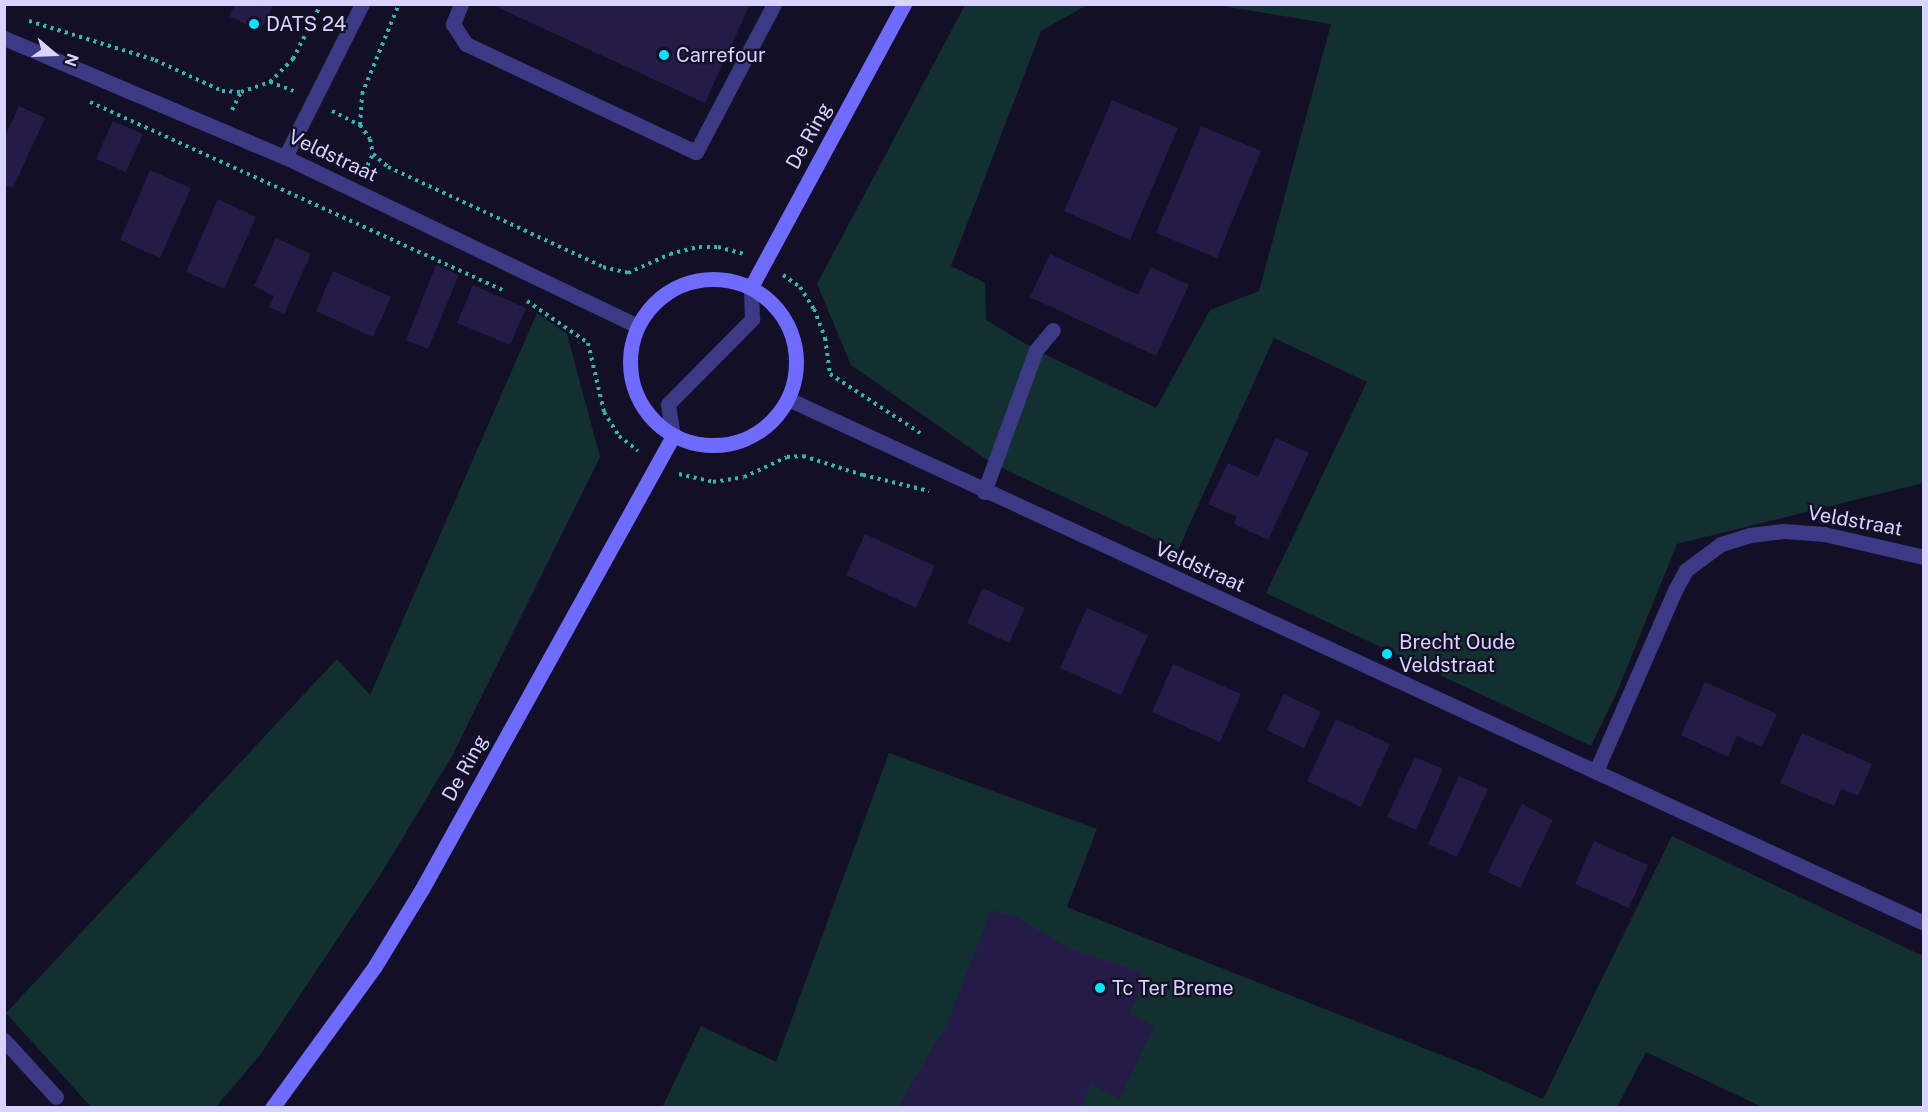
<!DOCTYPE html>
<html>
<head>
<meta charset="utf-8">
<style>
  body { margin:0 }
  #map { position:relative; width:1928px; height:1112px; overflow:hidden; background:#130f26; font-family:"Public Sans",sans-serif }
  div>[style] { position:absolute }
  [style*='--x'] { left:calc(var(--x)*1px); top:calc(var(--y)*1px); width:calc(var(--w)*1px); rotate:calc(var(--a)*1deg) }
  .green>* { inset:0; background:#12302f }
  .building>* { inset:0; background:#241b47 }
  .path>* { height:4px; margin-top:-2px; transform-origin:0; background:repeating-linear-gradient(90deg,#2fb8b0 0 3px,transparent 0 7.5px) }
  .service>* { height:15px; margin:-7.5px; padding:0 7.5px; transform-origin:7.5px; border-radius:7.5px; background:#3d3a85 }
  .minor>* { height:15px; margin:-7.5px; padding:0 7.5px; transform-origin:7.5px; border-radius:7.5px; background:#3d3a85 }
  .tertiary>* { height:15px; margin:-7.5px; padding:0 7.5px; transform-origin:7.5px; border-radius:7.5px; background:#3d3a85 }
  .secondary>* { height:15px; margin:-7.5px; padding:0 7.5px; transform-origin:7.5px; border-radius:7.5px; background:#6f6bff }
  .secondary>.ring { margin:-7.5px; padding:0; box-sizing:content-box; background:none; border:15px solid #6f6bff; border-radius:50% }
  .dots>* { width:16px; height:16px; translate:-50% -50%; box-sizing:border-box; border:3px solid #130f26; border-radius:50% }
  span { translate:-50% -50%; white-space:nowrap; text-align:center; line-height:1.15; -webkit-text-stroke:4.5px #130f26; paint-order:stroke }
  .poi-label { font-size:20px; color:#d9d4ff }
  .left { translate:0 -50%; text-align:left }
  .street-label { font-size:20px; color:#d9d4ff }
  .frame { position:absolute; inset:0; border:6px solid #d9d4ff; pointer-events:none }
  .north { position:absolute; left:24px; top:24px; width:60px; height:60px; -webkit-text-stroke:4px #130f26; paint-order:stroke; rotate:109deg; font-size:16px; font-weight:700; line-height:24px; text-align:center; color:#d9d4ff }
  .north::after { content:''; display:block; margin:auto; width:21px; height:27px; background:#d9d4ff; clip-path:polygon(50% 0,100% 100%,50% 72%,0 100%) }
</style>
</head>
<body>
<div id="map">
  <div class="green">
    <i style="clip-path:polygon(965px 5px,1087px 5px,1041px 31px,951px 266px,985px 283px,986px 320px,1036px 350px,1156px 408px,1210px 310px,1259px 291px,1331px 24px,1217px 5px,1923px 5px,1923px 483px,1677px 544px,1617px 692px,1591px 746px,1266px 593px,1367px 382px,1274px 338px,1178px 550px,993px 464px,851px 365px,817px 284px)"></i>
    <i style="clip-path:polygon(537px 313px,567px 334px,600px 457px,452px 756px,381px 874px,260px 1055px,216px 1107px,91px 1107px,6px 1013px,337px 659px,370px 695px)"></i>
    <i style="clip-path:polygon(889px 753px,1097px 829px,1067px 907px,1479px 1070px,1543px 1099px,1672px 836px,1923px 956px,1923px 1107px,1762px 1107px,1646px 1052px,1617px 1107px,662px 1108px,701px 1026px,776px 1062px)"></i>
  </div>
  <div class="building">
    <i style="clip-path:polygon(500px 4px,750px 4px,705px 103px,499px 8px)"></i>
    <i style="clip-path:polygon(235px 5px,273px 5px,260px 31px,229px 16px)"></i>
    <i style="clip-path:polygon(1112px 100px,1178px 128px,1130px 240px,1064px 211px)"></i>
    <i style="clip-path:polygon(19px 106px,45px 118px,13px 188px,4px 185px,4px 138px)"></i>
    <i style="clip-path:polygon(113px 121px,143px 134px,126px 172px,96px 159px)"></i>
    <i style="clip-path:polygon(1201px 126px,1261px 151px,1217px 258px,1156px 233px)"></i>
    <i style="clip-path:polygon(150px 170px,191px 188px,160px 258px,120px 240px)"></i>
    <i style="clip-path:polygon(218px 199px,256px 217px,224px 289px,186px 272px)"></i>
    <i style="clip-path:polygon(276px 238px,311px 254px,284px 314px,269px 307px,274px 296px,254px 286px)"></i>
    <i style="clip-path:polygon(1050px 254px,1138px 295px,1151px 267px,1189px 285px,1156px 356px,1030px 297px)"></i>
    <i style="clip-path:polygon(436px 265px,459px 275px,428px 349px,406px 340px)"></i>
    <i style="clip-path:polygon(333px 271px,391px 297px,373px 337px,316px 311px)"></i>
    <i style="clip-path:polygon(473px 285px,526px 308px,510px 345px,457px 323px)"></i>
    <i style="clip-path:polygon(1276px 438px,1309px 453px,1268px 540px,1234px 524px,1237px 517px,1208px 504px,1228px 463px,1258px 477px)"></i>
    <i style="clip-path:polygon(865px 534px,935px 566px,916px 608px,846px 575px)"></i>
    <i style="clip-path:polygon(983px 588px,1025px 608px,1009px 643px,967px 623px)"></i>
    <i style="clip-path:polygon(1087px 608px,1148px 635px,1121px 695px,1060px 668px)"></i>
    <i style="clip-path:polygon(1173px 664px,1241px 694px,1220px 742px,1152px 712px)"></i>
    <i style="clip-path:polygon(1705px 682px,1777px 714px,1762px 747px,1737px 736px,1728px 757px,1681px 735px)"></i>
    <i style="clip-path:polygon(1284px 694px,1321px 712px,1304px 748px,1267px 730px)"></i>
    <i style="clip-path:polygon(1336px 719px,1390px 744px,1361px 807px,1307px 781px)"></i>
    <i style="clip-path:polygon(1802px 733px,1872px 764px,1858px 796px,1841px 789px,1834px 806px,1780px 783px)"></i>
    <i style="clip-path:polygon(1415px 757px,1443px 769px,1416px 830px,1387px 817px)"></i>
    <i style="clip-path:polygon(1459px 776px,1488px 789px,1457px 857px,1428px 844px)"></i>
    <i style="clip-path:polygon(1522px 804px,1553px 820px,1520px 888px,1488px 872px)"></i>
    <i style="clip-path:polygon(1594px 841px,1648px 865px,1629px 908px,1575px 884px)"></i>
    <i style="clip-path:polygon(991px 910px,1016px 917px,1069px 948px,1135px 970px,1143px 976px,1142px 988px,1129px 1014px,1154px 1026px,1120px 1099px,1091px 1084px,1081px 1108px,902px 1108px,901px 1102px,948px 1022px)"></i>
  </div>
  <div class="path">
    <i style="--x:29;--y:21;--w:132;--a:17.2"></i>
    <i style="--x:155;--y:60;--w:74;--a:24.8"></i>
    <i style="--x:222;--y:91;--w:19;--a:3"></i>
    <i style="--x:241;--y:92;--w:31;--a:-19"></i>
    <i style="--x:270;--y:82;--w:25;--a:21"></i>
    <i style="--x:270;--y:82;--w:33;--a:-45"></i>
    <i style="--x:293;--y:59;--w:62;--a:-63"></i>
    <i style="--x:90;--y:102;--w:454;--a:24.5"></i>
    <i style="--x:232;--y:110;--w:20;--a:-63"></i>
    <i style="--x:332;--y:111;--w:31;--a:27"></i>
    <i style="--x:360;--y:125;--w:17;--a:54"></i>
    <i style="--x:370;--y:139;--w:15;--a:79"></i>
    <i style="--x:373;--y:154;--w:20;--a:41"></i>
    <i style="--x:388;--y:167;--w:237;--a:24.9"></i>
    <i style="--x:603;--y:267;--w:26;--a:13"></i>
    <i style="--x:628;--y:273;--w:46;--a:-24.3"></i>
    <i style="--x:670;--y:254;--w:30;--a:-14"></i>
    <i style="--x:699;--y:247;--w:19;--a:0"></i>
    <i style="--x:718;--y:247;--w:27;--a:15"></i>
    <i style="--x:360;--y:125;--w:31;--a:-86"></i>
    <i style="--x:362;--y:94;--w:97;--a:-67.7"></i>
    <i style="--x:364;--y:172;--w:20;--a:-63"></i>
    <i style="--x:783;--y:275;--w:21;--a:35"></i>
    <i style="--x:800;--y:287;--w:26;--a:58"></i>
    <i style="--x:814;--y:309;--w:31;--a:69"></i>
    <i style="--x:825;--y:338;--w:36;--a:82"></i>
    <i style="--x:830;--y:374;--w:108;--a:33.2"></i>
    <i style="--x:527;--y:301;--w:74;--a:34.5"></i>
    <i style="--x:588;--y:343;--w:71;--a:76.9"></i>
    <i style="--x:604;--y:412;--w:28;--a:58"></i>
    <i style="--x:619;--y:436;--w:24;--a:38"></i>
    <i style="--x:679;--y:474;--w:35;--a:13"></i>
    <i style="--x:713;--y:482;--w:31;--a:-9"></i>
    <i style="--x:744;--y:477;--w:47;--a:-24.9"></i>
    <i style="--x:787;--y:457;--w:16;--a:-4"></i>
    <i style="--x:803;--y:456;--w:63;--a:17.6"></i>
    <i style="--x:863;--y:475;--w:68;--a:13.6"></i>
  </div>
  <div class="service">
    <i style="--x:461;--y:4;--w:22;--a:112"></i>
    <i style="--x:453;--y:24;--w:24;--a:57"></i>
    <i style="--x:466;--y:44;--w:254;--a:25.2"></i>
    <i style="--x:696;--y:152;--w:167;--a:-62.2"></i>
    <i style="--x:673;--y:436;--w:32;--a:-99"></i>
    <i style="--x:668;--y:404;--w:120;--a:-45.3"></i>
    <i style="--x:752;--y:319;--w:32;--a:-92"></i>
    <i style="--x:984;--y:492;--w:151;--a:-69.9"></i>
    <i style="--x:1036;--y:350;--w:26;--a:-50"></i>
  </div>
  <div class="minor">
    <i style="--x:285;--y:157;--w:171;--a:-63.3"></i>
    <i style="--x:1596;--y:771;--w:197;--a:-66.4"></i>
    <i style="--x:1675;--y:590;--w:23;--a:-61"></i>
    <i style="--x:1686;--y:570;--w:44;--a:-36.6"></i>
    <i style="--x:1721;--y:544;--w:30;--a:-17"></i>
    <i style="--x:1750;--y:535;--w:34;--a:-7"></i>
    <i style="--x:1784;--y:531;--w:40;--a:4.3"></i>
    <i style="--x:1824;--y:534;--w:103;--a:13"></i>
    <i style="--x:4;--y:1040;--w:77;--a:47.6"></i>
  </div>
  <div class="tertiary">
    <i style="--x:4;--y:38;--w:305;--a:23"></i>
    <i style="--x:285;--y:157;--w:391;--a:25.6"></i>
    <i style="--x:788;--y:399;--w:1251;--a:24.76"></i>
  </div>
  <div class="secondary">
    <i class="ring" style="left:630px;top:279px;width:151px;height:151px"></i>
    <i style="--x:751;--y:287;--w:322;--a:-61.6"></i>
    <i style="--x:272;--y:1108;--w:175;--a:-54"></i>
    <i style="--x:375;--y:966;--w:90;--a:-58.6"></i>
    <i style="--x:422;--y:889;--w:518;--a:-61.01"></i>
  </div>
  <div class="dots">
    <i style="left:254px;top:24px;background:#00e5ff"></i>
    <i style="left:664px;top:55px;background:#00e5ff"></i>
    <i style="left:1387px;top:654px;background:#00e5ff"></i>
    <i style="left:1100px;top:988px;background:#00e5ff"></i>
  </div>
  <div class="poi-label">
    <span class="left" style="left:266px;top:24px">DATS 24</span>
    <span class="left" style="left:676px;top:55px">Carrefour</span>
    <span class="left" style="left:1399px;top:654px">Brecht Oude<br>Veldstraat</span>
    <span class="left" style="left:1112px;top:988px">Tc Ter Breme</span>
  </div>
  <div class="street-label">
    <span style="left:809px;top:136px;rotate:-61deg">De Ring</span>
    <span style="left:333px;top:156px;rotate:25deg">Veldstraat</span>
    <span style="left:1855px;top:521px;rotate:10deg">Veldstraat</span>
    <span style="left:1200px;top:567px;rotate:24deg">Veldstraat</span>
    <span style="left:465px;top:768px;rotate:-61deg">De Ring</span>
  </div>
  <div class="frame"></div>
  <div class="north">N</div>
</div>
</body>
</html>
